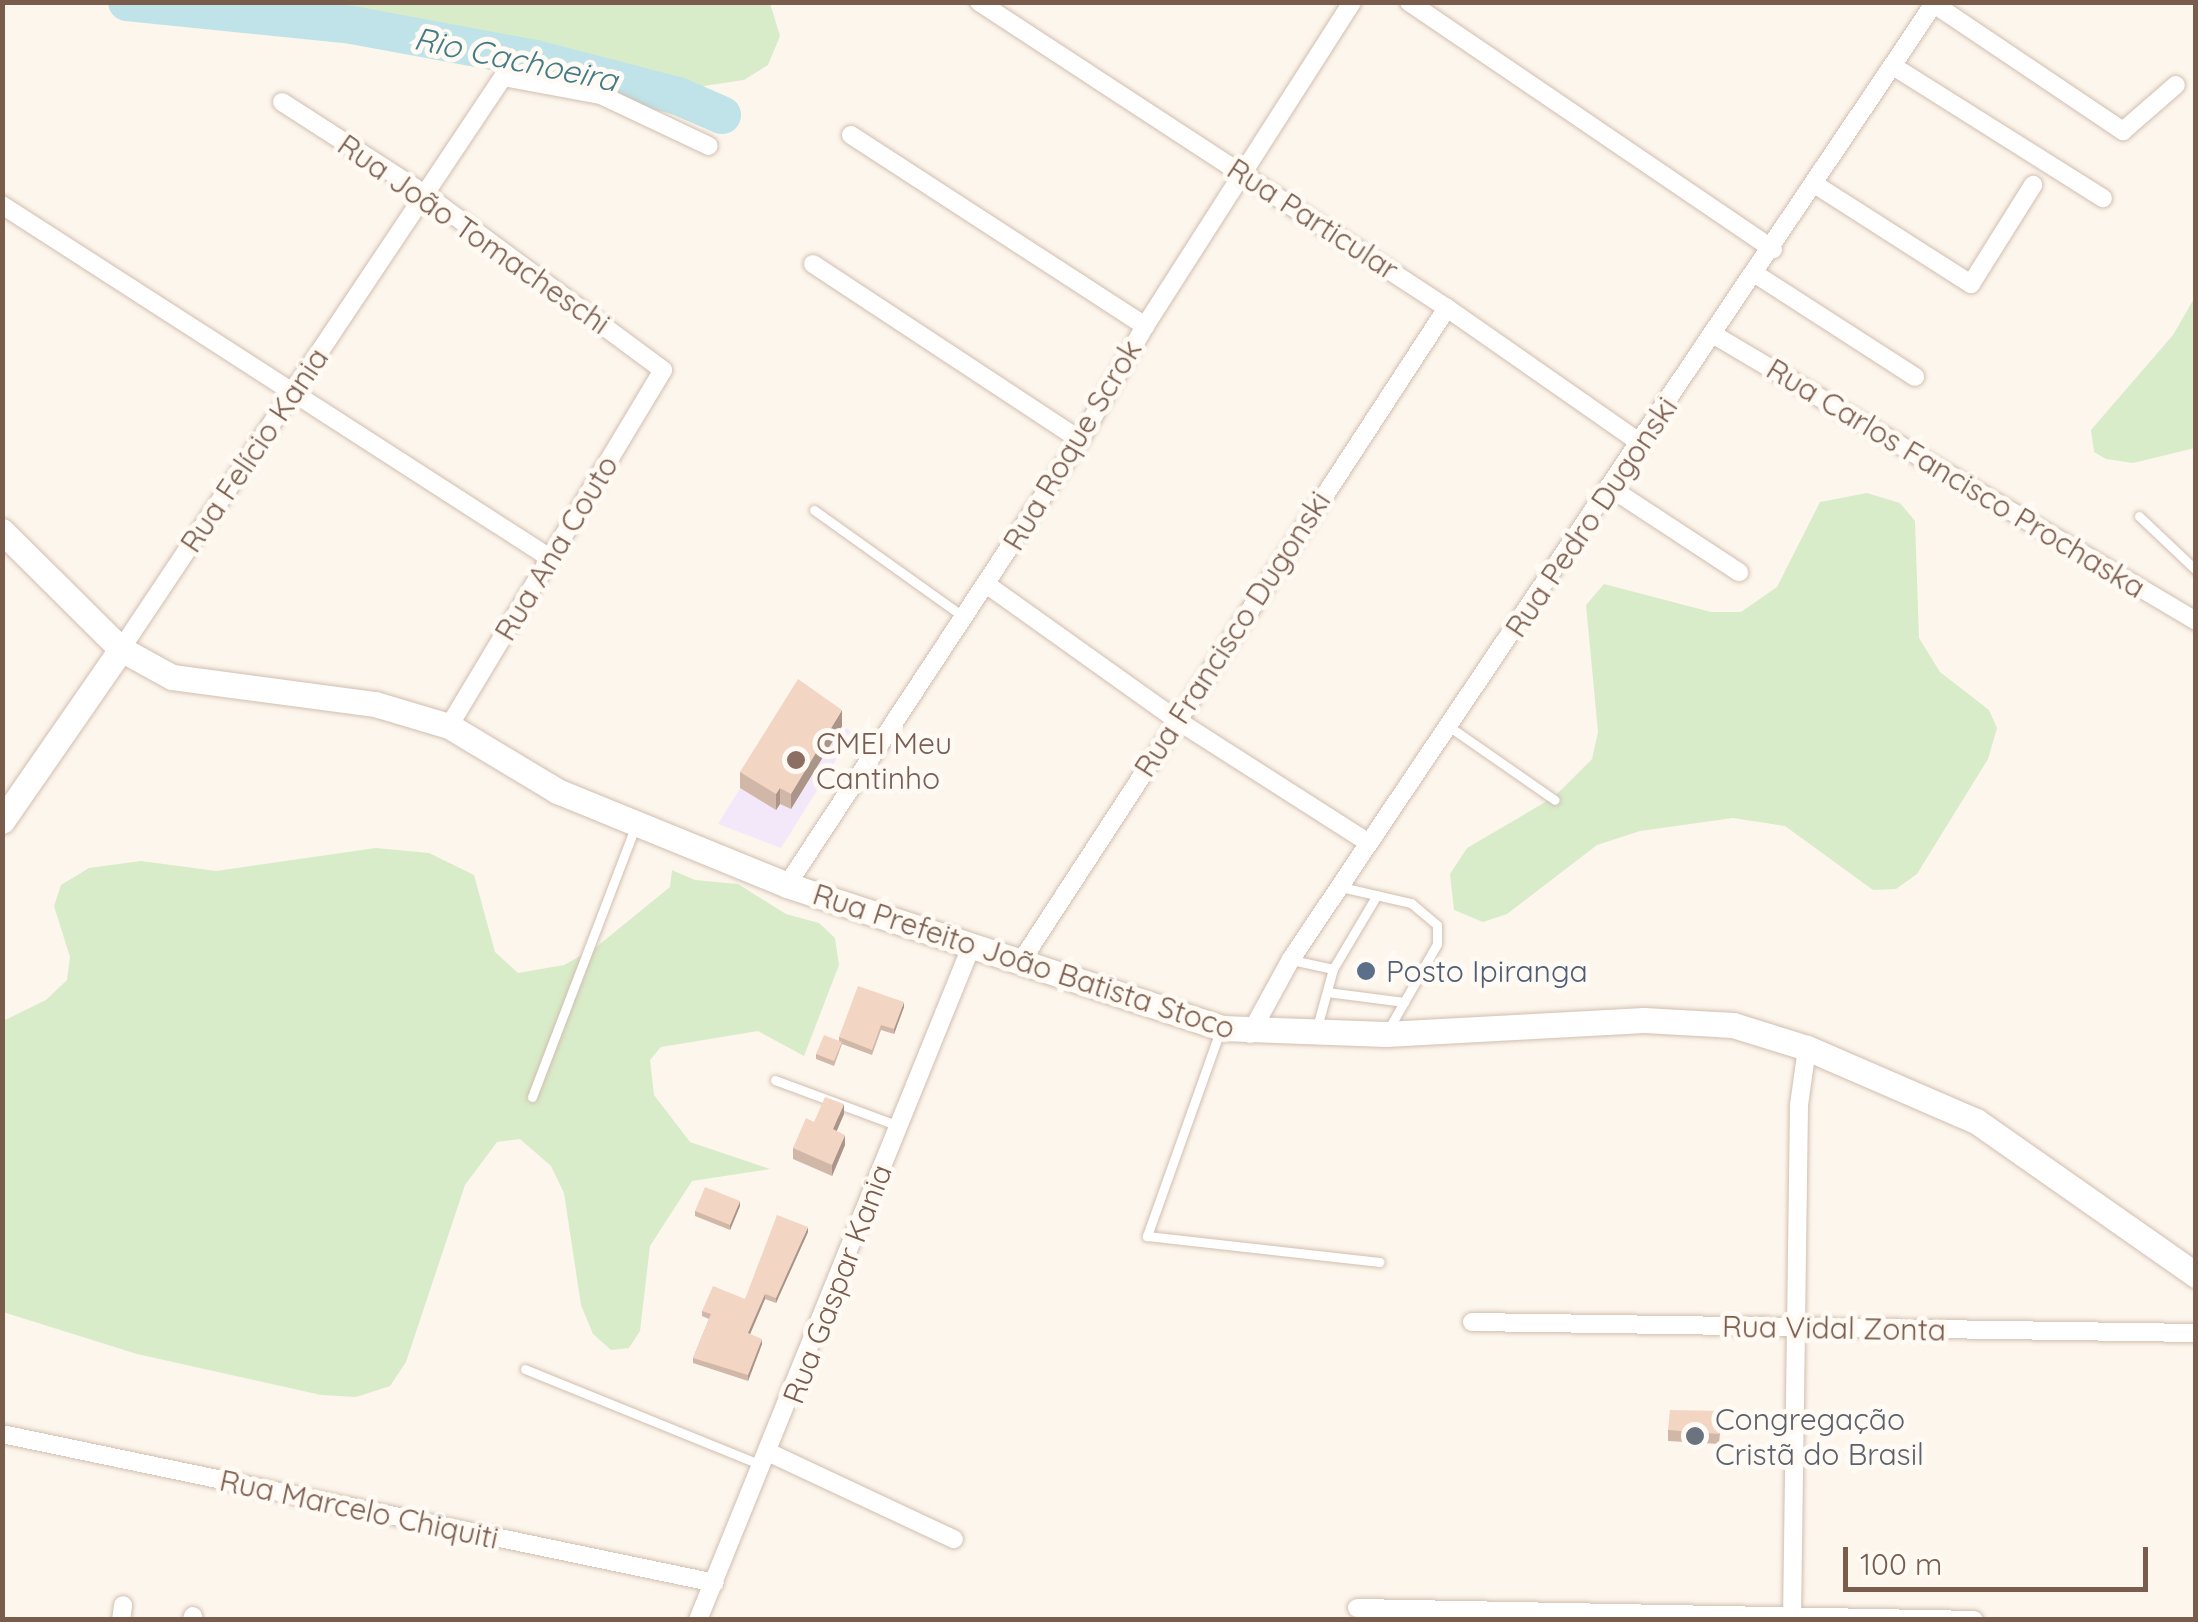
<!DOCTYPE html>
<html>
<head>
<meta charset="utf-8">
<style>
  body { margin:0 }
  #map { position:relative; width:2198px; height:1622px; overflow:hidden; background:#fdf6ec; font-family:Quicksand,sans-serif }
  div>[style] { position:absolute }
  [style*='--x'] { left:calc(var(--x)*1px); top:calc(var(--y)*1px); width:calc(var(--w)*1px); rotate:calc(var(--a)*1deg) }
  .education>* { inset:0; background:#f3e8fa }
  .green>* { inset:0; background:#d8ecc9 }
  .river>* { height:38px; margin:-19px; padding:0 19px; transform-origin:19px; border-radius:19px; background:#bfe3e8 }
  .roads { filter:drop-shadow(0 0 2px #d1beb0) drop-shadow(0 0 2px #d1beb0) }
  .lane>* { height:9px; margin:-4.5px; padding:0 4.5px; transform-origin:4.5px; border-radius:4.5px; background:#fff }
  .street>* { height:18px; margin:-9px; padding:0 9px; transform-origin:9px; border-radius:9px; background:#fff }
  .secondary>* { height:25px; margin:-12.5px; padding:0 12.5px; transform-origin:12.5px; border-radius:12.5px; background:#fff }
  .wall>* { inset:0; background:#d1b7a8 }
  .shaded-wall>* { inset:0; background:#aa9588 }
  .building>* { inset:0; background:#f3d5c3 }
  .dots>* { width:28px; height:28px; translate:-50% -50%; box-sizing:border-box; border:5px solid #fffaf3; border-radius:50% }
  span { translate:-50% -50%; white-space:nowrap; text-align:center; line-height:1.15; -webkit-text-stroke:10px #fffaf3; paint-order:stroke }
  .street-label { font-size:30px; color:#7a5c4d }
  .education-label { font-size:30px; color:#785e54 }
  .left { translate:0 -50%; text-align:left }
  .service-label { font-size:30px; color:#4e5e75 }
  .worship-label { font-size:30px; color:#5b616d }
  .water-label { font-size:32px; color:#437c86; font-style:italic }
  .frame { position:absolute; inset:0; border:5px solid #7a5c4d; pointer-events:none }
  .scale { position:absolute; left:1843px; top:1547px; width:305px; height:45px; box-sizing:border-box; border:5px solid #7a5c4d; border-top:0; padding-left:12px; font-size:30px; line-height:35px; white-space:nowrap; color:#7a5c4d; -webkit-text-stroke:8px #fffaf3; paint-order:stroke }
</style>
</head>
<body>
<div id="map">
  <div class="education">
    <i style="clip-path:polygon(798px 695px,853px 733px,781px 848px,718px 824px)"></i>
  </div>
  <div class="green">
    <i style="clip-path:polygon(295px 3px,770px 3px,780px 36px,768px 65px,744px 80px,690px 88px)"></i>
    <i style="clip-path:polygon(2195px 297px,2195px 448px,2133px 463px,2106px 459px,2094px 452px,2091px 430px,2173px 335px)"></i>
    <i style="clip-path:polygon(1867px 493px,1900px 503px,1915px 521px,1919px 638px,1940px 672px,1989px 710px,1997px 728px,1988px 759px,1917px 874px,1896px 889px,1873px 890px,1785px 826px,1733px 818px,1640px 831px,1597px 845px,1507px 914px,1483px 922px,1454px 910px,1450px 874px,1467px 848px,1554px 797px,1592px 759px,1598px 732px,1586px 605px,1604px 584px,1711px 612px,1741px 612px,1777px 587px,1820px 502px)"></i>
    <i style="clip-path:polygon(376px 848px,429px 853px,474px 875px,495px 952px,518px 973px,564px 965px,595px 948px,670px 887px,672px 870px,695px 880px,738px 884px,786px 914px,819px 923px,835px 938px,839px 965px,804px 1056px,758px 1031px,661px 1047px,650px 1060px,654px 1095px,690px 1142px,770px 1169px,692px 1181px,650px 1246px,640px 1331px,629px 1348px,611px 1350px,593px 1334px,581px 1305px,564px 1193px,551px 1166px,520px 1139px,497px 1142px,465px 1185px,406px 1362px,390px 1386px,356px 1397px,321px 1395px,137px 1354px,3px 1312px,3px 1021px,46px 1000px,67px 980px,70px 957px,54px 906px,61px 885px,89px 868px,141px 861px,216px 871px)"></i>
  </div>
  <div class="river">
    <i style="--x:127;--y:2;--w:226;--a:5.8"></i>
    <i style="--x:352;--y:25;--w:186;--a:10.5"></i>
    <i style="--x:535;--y:59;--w:148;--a:14.5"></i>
    <i style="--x:678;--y:96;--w:48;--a:23.4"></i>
  </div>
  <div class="roads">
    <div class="lane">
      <i style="--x:814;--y:510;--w:184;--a:35.5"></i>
      <i style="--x:2139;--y:516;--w:79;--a:43.5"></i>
      <i style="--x:1447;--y:725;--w:131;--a:34.8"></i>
      <i style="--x:1341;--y:887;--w:72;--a:12.9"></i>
      <i style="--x:1411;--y:903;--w:34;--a:40"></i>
      <i style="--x:1437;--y:925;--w:19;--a:90"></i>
      <i style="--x:1437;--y:944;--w:101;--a:119.6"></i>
      <i style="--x:1292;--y:960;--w:42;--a:12.4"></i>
      <i style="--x:1327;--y:992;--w:78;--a:7.4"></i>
      <i style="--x:1220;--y:1031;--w:218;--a:109.6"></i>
      <i style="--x:1147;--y:1236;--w:234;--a:6.4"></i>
      <i style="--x:1316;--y:1031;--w:64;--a:-74.7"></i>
      <i style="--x:1333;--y:969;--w:86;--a:-59.3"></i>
      <i style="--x:775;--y:1080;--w:132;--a:20.4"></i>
      <i style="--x:532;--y:1097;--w:292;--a:-69.1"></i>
      <i style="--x:525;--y:1369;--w:255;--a:22.1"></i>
    </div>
    <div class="street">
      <i style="--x:979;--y:2;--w:559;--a:33.18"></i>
      <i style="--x:1447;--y:308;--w:238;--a:34.9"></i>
      <i style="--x:1409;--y:2;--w:440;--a:34.2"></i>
      <i style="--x:1934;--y:4;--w:228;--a:33.9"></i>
      <i style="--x:2123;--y:131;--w:70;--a:-41"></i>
      <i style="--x:1893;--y:66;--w:248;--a:32.2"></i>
      <i style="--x:282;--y:102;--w:170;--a:32.8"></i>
      <i style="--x:425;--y:194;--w:296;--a:36.5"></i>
      <i style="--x:663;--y:370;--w:415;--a:121"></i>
      <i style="--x:851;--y:135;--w:351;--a:33"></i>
      <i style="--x:1816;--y:185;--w:184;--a:32.6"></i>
      <i style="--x:1971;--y:284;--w:117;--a:-57.9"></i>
      <i style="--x:2;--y:205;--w:652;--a:32.79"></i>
      <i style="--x:813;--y:264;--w:320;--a:33.4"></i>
      <i style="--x:1757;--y:275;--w:188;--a:32.8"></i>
      <i style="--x:1716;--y:336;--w:558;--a:30.7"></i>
      <i style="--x:1612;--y:489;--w:152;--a:33.2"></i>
      <i style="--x:986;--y:584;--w:232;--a:35.5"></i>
      <i style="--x:1175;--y:719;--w:230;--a:32.6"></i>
      <i style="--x:121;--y:649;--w:688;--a:-56.26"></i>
      <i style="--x:503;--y:77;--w:100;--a:10.4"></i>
      <i style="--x:601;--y:95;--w:119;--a:25.3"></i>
      <i style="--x:787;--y:885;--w:533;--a:-56.64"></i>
      <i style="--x:1080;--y:440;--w:131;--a:-60.3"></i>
      <i style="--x:1145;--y:326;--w:384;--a:-57.4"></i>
      <i style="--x:1020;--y:963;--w:782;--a:-56.9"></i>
      <i style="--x:1250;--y:1034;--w:85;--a:-61.3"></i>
      <i style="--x:1291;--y:959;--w:1154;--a:-56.06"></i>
      <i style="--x:1472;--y:1322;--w:724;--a:0.87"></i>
      <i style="--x:2;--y:1434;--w:728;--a:11.8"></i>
      <i style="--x:770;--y:1453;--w:203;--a:25.1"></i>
      <i style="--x:1357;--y:1608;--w:617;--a:1.11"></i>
      <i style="--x:121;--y:1620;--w:15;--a:-82"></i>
      <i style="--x:192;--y:1620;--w:4;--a:-76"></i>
      <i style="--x:698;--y:1620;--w:726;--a:-67.92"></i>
      <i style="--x:1792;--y:1620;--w:515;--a:-89.22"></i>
      <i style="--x:1799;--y:1105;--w:58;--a:-82"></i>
    </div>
    <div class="secondary">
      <i style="--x:2;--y:531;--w:168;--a:44.8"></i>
      <i style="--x:121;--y:649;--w:58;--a:28.8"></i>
      <i style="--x:172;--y:677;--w:205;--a:7.6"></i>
      <i style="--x:375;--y:704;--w:77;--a:16.6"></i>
      <i style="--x:449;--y:726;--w:126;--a:31"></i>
      <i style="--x:557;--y:791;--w:248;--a:22.2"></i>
      <i style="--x:787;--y:885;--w:457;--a:18.2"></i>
      <i style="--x:1221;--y:1028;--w:165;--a:2.1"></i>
      <i style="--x:1386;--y:1034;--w:258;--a:-3.1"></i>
      <i style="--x:1644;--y:1020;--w:89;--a:3.2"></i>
      <i style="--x:1733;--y:1025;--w:77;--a:17.3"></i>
      <i style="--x:1807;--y:1048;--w:184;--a:23.4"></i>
      <i style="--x:1976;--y:1121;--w:269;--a:35"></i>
      <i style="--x:2;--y:821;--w:209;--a:-55.3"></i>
    </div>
  </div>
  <div class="wall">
    <i style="clip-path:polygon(842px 726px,791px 809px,780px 804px,776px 810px,740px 788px,740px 772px)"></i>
    <i style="clip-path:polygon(904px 1007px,894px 1034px,881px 1030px,872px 1055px,842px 1044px,834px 1066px,816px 1059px,816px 1054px,839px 1041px,839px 1037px)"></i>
    <i style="clip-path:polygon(844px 1114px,836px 1131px,845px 1145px,832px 1176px,793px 1159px,793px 1148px,814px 1122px)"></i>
    <i style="clip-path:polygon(740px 1206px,730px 1230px,695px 1216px,695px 1211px)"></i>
    <i style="clip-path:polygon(808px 1232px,776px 1303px,765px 1299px,750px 1334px,762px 1344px,748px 1381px,693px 1363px,693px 1358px,709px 1319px,702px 1316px,702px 1311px,745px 1299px)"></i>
    <i style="clip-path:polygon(1721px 1422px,1719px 1444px,1668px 1441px,1668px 1430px)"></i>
  </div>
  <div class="shaded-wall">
    <i style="clip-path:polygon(842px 710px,842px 726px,791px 809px,791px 794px)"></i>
    <i style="clip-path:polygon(780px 788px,780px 804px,776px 810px,776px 794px)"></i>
    <i style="clip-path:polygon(904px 1002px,904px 1007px,894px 1034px,894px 1029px)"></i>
    <i style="clip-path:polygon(844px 1104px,844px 1114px,833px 1140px,833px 1129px)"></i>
    <i style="clip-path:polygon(845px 1135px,845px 1145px,832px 1176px,832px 1165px)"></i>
    <i style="clip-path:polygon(740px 1201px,740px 1206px,730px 1230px,730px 1225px)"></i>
    <i style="clip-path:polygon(808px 1227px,808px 1232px,776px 1303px,776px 1298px)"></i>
    <i style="clip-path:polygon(765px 1294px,765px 1299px,748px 1339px,748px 1333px)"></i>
    <i style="clip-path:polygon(762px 1339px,762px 1344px,748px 1381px,748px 1375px)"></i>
  </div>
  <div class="building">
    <i style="clip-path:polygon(798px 679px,842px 710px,791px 794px,780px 788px,776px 794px,740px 772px)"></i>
    <i style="clip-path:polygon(858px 986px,904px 1002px,894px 1029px,881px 1025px,872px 1050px,839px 1037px)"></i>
    <i style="clip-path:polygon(824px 1035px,842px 1042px,834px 1061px,816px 1054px)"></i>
    <i style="clip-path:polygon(825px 1097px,844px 1104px,833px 1129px,845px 1135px,832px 1165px,793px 1148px,806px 1118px,814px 1122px)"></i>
    <i style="clip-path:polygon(705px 1187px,740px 1201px,730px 1225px,695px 1211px)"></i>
    <i style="clip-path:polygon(777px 1215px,808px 1227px,776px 1298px,765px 1294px,748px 1333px,762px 1339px,748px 1375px,693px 1358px,711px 1314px,702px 1311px,713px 1286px,745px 1299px)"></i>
    <i style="clip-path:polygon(1670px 1410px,1721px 1411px,1719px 1434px,1668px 1430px)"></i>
  </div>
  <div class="dots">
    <i style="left:796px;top:760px;background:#8d6e63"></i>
    <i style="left:1366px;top:971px;background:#5c6f8a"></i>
    <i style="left:1695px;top:1436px;background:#6b7280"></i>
  </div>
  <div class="street-label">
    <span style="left:1313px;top:219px;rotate:33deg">Rua Particular</span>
    <span style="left:474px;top:234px;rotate:35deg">Rua João Tomacheschi</span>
    <span style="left:1072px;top:445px;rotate:-59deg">Rua Roque Scrok</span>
    <span style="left:254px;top:450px;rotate:-56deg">Rua Felício Kania</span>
    <span style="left:1956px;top:478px;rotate:31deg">Rua Carlos Fancisco Prochaska</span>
    <span style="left:1591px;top:517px;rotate:-56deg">Rua Pedro Dugonski</span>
    <span style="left:556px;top:548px;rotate:-59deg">Rua Ana Couto</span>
    <span style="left:1232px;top:634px;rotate:-57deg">Rua Francisco Dugonski</span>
    <span style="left:1024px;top:961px;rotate:18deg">Rua Prefeito João Batista Stoco</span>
    <span style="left:837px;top:1284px;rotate:-69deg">Rua Gaspar Kania</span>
    <span style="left:1834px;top:1328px;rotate:1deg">Rua Vidal Zonta</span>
    <span style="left:359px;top:1509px;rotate:12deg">Rua Marcelo Chiquiti</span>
  </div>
  <div class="education-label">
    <span class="left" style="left:816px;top:760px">CMEI Meu<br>Cantinho</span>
  </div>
  <div class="service-label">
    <span class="left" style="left:1386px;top:971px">Posto Ipiranga</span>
  </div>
  <div class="worship-label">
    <span class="left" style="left:1715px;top:1436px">Congregação<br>Cristã do Brasil</span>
  </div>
  <div class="water-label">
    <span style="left:516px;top:59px;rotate:12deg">Rio Cachoeira</span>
  </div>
  <div class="frame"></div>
  <div class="scale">100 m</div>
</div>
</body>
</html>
